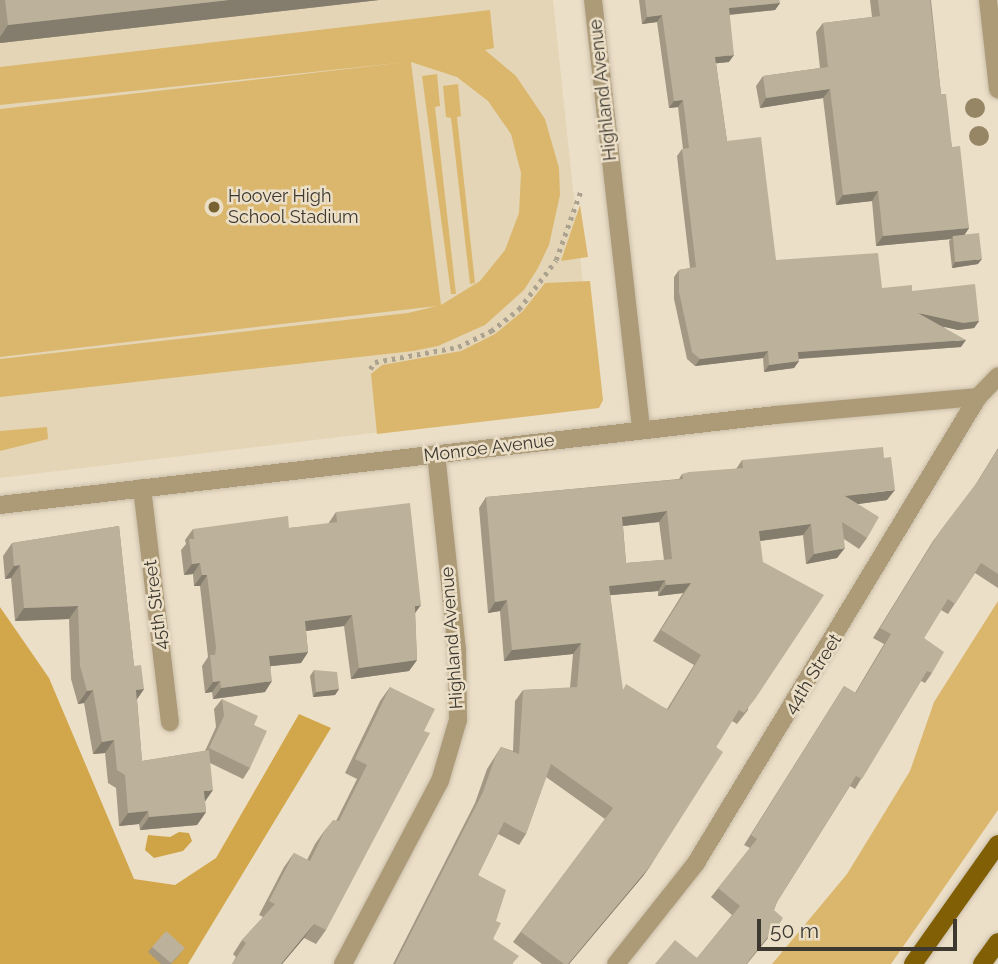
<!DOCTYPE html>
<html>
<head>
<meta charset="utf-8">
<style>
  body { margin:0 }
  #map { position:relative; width:998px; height:964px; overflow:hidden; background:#ecdfc8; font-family:Raleway,sans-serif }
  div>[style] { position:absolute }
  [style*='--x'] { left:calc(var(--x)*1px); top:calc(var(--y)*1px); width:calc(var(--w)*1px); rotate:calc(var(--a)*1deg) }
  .built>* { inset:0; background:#e4d5b6 }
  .green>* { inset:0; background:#dbb76d }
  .forest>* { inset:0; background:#d2a74b }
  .water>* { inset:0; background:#cea447 }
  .path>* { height:4.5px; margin-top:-2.25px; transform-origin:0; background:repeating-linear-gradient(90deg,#aca290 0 3.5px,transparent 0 8.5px) }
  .roads { filter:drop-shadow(0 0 2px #c9beaa) drop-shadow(0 0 2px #c9beaa) }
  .minor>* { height:18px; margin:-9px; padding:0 9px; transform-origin:9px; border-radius:9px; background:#ad9b77 }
  .major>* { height:18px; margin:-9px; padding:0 9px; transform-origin:9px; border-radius:9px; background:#815f05 }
  .trees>* { width:20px; height:20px; margin:-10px; border-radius:50%; background:#968666 }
  .wall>* { inset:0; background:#a29884 }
  .shaded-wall>* { inset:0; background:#847c6c }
  .building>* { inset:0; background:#bcb19a }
  .dots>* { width:19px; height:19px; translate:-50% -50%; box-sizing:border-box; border:4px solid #ecdfc8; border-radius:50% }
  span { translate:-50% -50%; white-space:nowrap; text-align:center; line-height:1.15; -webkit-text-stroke:5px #ecdfc8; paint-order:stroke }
  .street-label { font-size:18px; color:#3e3930 }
  .poi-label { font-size:18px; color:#3e3930 }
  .left { translate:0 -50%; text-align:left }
  .scale { position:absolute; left:757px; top:919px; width:200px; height:32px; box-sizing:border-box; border:4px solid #3e3930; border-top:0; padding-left:9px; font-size:21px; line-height:24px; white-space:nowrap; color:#3e3930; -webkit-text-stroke:5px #ecdfc8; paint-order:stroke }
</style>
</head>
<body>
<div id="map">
  <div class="built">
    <i style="clip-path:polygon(0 0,553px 0,596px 406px,0 478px)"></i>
  </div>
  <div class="green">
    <i style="clip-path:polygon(evenodd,490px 10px,494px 48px,485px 50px,516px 76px,545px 119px,559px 168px,560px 195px,549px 245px,538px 268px,524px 290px,485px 325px,438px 346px,413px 351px,0 397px,0 359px,408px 313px,437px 306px,0 357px,0 109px,407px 62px,0 105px,0 67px,490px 10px,411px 62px,457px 77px,488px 101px,511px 134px,521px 173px,519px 213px,505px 250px,480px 281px,441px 305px,411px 62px)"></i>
    <i style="clip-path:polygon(437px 74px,440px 106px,435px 107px,456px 294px,451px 294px,422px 76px)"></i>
    <i style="clip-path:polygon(458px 84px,461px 116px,457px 117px,475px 283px,470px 284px,451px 118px,446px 117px,443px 86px)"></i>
    <i style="clip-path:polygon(580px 205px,588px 257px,561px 261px)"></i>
    <i style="clip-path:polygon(590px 281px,603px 400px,599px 408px,377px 434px,371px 374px,382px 365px,461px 351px,495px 334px,523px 311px,545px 283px)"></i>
    <i style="clip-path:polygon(47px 427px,48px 439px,0 451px,0 431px)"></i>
    <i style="clip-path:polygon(998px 601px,998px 810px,891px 964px,772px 964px,847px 874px,910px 771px,934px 702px)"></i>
  </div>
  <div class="forest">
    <i style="clip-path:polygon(0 607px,49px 678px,134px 879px,175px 885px,216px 858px,299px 714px,331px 728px,188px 964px,0 964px)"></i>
  </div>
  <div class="water">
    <i style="clip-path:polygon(179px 832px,189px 833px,192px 841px,183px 851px,154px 858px,145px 850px,148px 835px,170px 837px)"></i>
  </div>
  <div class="path">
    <i style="--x:370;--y:369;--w:9;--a:-54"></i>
    <i style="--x:375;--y:362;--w:84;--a:-10.2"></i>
    <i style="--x:458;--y:347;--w:37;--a:-26"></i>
    <i style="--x:491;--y:331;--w:36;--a:-38"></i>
    <i style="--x:519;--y:309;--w:61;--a:-52.9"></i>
    <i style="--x:556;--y:260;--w:74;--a:-70.3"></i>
  </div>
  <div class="roads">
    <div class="minor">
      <i style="--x:593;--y:0;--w:433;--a:83.6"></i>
      <i style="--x:988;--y:0;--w:90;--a:83.6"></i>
      <i style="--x:142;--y:488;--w:236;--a:83.2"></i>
      <i style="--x:0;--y:505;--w:781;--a:-6.62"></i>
      <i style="--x:776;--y:415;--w:203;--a:-5.1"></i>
      <i style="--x:343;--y:964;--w:207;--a:-62.1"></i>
      <i style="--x:440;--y:781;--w:64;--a:-73.6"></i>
      <i style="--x:458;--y:720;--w:70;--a:-90.8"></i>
      <i style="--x:457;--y:650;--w:197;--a:-96.1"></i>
      <i style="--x:616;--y:964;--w:129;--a:-51.6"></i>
      <i style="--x:696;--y:863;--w:545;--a:-58.82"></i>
      <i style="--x:978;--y:397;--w:29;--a:-46"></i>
    </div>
    <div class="major">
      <i style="--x:913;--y:964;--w:147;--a:-54.7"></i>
      <i style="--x:982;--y:964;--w:27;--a:-54"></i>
    </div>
  </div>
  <div class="trees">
    <i style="left:975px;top:108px"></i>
    <i style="left:979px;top:136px"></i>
  </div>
  <div class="wall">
    <i style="clip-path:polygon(0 0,379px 0,0 43px)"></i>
    <i style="clip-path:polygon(639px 0,779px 0,780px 3px,775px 10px,730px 15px,729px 62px,716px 63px,727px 141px,776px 260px,882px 288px,912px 291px,979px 321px,974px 328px,958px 330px,943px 326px,961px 347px,799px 359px,799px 361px,794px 368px,764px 372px,763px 358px,695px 366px,687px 359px,674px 299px,674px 277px,679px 270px,690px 268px,677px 156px,682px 149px,683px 149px,678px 107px,669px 108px,657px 22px,642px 24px)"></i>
    <i style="clip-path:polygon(870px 0,931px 0,941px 94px,969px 228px,965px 234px,978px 264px,952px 268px,949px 241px,951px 239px,876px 246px,872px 201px,836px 205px,823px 98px,760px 108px,756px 86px,763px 76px,820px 68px,816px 32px,823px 23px,872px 17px)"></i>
    <i style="clip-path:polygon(998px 448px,998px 588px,975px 573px,948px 614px,941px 610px,924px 638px,932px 673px,925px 683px,921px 681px,855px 789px,850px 786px,777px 902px,774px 910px,777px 927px,747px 964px,655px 964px,697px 958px,732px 915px,711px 897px,750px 848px,744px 845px,844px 686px,855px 693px,884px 644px,873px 638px,933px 541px,974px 487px)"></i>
    <i style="clip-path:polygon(evenodd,742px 460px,887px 500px,858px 504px,867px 538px,859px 549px,844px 539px,837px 558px,806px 564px,803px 535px,760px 541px,748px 710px,737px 724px,732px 721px,716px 747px,651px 865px,643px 876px,569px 964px,542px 964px,513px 942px,605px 819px,546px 777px,526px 834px,519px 845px,498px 834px,478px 875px,496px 921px,493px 939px,513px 964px,393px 964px,475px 803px,487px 769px,501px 747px,513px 751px,515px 701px,523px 690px,570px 688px,573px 654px,504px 661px,500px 611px,488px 613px,479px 508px,486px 497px,679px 479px,682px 474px,736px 469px,742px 460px,659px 522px,664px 560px,626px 563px,623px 526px,659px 522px,742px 460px,658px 591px,658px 596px,683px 593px,653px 641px,694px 665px,667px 709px,622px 689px,610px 595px,658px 591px)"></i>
    <i style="clip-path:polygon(336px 512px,415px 614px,417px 660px,409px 671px,351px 679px,344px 626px,306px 631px,308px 652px,301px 663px,271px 666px,265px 692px,213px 699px,212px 692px,205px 693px,202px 666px,208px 657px,200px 586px,194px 586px,193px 574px,184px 575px,181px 550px,186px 544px,185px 540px,193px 529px,289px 528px,328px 524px)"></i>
    <i style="clip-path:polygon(119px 526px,134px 666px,144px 689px,137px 699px,142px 761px,205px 751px,216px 727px,214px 709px,222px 699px,254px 725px,250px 768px,243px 779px,210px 763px,205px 802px,206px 812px,197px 825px,140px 830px,139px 824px,119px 826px,116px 788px,108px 783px,105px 753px,93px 754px,84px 703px,78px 704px,71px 679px,69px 619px,15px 621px,11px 578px,5px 579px,3px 556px,12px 543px)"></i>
    <i style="clip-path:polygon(314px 670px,339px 689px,335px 695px,313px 697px,310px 676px)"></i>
    <i style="clip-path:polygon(390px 687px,326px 930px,316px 944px,304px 938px,282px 964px,232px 964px,236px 957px,233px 954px,242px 940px,263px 917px,259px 915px,284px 867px,294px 853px,307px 860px,315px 844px,325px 830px,336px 821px,357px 779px,345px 773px,380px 701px)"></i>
    <i style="clip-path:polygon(152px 947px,181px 953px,171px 964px,161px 964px,148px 952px)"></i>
  </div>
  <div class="shaded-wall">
    <i style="clip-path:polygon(229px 0,379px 0,0 43px,0 37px,8px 25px)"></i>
    <i style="clip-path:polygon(780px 3px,775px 10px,724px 15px,729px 8px)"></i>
    <i style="clip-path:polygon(662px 15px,657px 22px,642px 24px,647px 17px)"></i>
    <i style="clip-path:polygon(734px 55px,729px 62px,710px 64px,715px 57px)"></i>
    <i style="clip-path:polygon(830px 89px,823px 98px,760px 108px,766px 98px)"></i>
    <i style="clip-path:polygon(683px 100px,678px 107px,669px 108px,674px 101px)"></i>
    <i style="clip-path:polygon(878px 191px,872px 201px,836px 205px,843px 195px)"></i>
    <i style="clip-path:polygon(969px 228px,963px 237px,953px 236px,951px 239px,876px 246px,883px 236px)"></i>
    <i style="clip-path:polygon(982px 259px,978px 264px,952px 268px,955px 262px)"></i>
    <i style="clip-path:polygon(918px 313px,979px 321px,974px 328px,958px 330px,913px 320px)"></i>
    <i style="clip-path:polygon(966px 340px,961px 347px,793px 359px,798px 352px)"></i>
    <i style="clip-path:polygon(768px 351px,763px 358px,695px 366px,700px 359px)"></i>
    <i style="clip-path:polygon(799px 361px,794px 368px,764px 372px,769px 365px)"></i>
    <i style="clip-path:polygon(895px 490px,887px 500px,837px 507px,845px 496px)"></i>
    <i style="clip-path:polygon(667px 511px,659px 522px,614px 527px,622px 517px)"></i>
    <i style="clip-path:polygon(811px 524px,803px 535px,752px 542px,759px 531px)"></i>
    <i style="clip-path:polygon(845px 548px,837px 558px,806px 564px,814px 554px)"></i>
    <i style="clip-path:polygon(200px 563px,193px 574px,184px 575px,192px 564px)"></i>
    <i style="clip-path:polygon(20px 565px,11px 578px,5px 579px,14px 566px)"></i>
    <i style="clip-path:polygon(202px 575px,207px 575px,200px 586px,194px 586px)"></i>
    <i style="clip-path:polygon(665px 580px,658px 591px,601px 596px,609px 586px)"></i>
    <i style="clip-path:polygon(691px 583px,683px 593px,658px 596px,666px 585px)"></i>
    <i style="clip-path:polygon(507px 600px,500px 611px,488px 613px,495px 602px)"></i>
    <i style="clip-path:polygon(421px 605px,413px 616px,415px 606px)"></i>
    <i style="clip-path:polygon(78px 606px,69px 619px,15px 621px,24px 608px)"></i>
    <i style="clip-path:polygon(352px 615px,344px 626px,298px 632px,305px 621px)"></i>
    <i style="clip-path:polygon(581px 643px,573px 654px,504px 661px,512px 650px)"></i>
    <i style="clip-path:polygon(308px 652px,301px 663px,262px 667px,269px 656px)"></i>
    <i style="clip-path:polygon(417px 660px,409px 671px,351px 679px,359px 668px)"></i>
    <i style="clip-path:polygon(220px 681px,212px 692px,205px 693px,213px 682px)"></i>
    <i style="clip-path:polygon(272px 681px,265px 692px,213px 699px,221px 688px)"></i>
    <i style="clip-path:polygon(144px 689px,135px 702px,136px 690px)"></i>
    <i style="clip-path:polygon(339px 689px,335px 695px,313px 697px,316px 692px)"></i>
    <i style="clip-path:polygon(93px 690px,84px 703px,78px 704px,87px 691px)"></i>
    <i style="clip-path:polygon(114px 740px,105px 753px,93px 754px,102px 742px)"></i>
    <i style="clip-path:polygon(213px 790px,204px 803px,204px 791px)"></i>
    <i style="clip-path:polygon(148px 811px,139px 824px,119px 826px,128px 813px)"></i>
    <i style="clip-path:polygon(206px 812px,197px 825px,140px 830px,149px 817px)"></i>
    <i style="clip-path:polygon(651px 865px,643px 876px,569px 964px,568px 964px)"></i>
    <i style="clip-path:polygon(783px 918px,777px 927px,746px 964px)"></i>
    <i style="clip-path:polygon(314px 924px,304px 938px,282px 964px,280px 964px)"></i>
  </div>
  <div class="building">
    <i style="clip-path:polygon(5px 0,229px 0,8px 25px)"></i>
    <i style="clip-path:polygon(645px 0,779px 0,780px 3px,729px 8px,734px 55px,715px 57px,727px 141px,761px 137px,776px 260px,878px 253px,882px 288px,912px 285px,912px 291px,975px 284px,979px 321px,963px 323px,918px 313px,966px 340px,798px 352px,799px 361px,769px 365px,768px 351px,700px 359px,692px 352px,679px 292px,679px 270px,696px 267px,682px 149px,689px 148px,683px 100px,674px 101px,662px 15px,647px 17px)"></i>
    <i style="clip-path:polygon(878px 0,930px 0,941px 94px,946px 94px,952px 147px,960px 146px,969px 228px,883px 236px,878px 191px,843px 195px,830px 89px,766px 98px,763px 76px,828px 67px,823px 23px,880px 16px)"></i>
    <i style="clip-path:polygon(979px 233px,982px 259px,955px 262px,953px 236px)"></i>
    <i style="clip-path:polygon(evenodd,883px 447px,884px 458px,891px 457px,895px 490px,845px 496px,879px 517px,867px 538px,842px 522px,845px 548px,814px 554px,811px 524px,759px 531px,763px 562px,824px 595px,755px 699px,744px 713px,739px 710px,716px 747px,723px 752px,651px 865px,568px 964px,564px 964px,521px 932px,613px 808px,551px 764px,526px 834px,504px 822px,478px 875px,506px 890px,496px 921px,501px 923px,493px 939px,519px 956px,512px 964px,395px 964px,483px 792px,495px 758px,501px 747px,519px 754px,523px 690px,577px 687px,581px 643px,512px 650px,507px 600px,495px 602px,486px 497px,683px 479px,682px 474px,689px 472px,743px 468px,742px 460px,883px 447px,667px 511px,672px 559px,626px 563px,622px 517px,667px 511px,883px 447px,665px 580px,666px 585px,691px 583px,661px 630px,701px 655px,668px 710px,626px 684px,623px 690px,609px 586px,665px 580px)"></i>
    <i style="clip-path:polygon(998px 449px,998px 574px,981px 563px,955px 604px,948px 599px,924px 638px,944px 652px,932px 673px,927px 671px,862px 779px,856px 776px,777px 902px,774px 910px,783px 918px,746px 964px,655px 964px,675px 940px,697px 958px,740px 906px,718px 888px,757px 839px,751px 835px,844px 686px,856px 693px,891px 634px,880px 628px,940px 531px,978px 481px)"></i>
    <i style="clip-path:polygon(410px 503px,421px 605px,415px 606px,417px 660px,359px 668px,352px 615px,305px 621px,308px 652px,269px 656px,272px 681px,221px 688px,220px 681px,213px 682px,210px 655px,215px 655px,216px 647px,207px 575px,202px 575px,200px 563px,192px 564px,189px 539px,194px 539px,193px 529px,288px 516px,289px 528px,337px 522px,336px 512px)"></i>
    <i style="clip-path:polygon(119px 526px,134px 666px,141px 665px,144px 689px,136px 690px,142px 761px,209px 750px,213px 790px,204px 791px,206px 812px,149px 817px,148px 811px,128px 813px,125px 775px,117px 770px,114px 740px,102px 742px,93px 690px,87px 691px,80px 666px,78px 606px,24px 608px,20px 565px,14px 566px,12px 543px)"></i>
    <i style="clip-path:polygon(314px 670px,337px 672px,339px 689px,316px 692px)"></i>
    <i style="clip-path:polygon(390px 687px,435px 709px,424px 731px,430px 733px,326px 930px,314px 924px,281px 964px,232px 964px,246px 943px,242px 940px,275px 904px,269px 901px,294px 853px,310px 861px,325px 830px,333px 820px,339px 821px,367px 765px,355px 759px)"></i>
    <i style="clip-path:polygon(222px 699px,258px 716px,254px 725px,267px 731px,250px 768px,209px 748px,224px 716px)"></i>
    <i style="clip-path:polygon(166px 931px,185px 948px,171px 963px,152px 947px)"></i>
  </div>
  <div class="dots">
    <i style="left:214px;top:207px;background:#796232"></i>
  </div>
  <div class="street-label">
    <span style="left:603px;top:90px;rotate:-96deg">Highland Avenue</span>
    <span style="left:489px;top:448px;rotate:-7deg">Monroe Avenue</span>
    <span style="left:156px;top:605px;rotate:-97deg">45th Street</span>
    <span style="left:452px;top:638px;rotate:-94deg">Highland Avenue</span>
    <span style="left:813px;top:674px;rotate:-58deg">44th Street</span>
  </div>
  <div class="poi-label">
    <span class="left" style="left:228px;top:207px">Hoover High<br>School Stadium</span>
  </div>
  <div class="scale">50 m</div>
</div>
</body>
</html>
